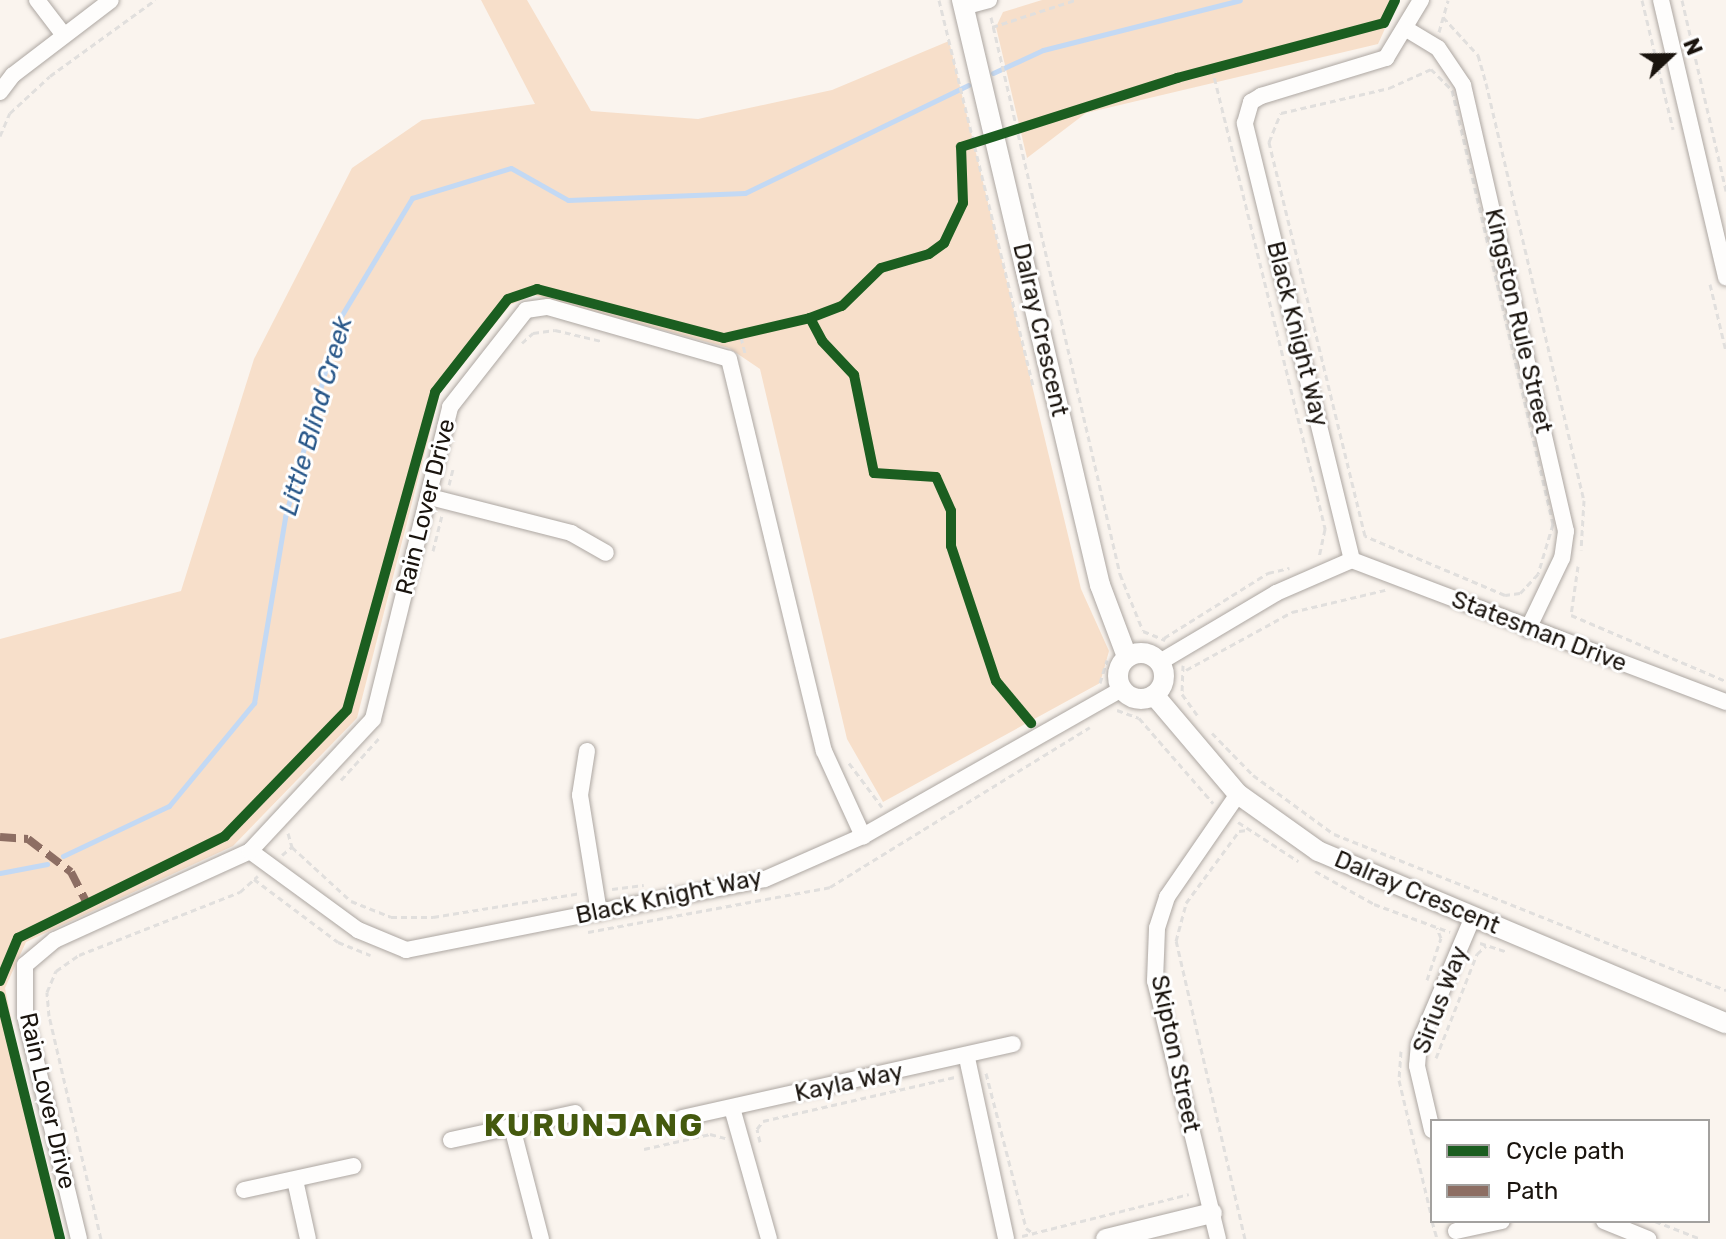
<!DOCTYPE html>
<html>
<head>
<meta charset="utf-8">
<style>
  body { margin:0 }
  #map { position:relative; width:1726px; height:1239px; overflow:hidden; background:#faf4ee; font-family:Rubik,sans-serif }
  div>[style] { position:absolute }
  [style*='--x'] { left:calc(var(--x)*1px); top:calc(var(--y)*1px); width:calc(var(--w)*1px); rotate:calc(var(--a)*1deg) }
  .green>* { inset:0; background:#f7dfca }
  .stream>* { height:5px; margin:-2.5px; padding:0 2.5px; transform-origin:2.5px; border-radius:2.5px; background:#c3d9f4 }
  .path>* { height:3px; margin-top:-1.5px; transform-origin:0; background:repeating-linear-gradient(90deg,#e1dfdd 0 6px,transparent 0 10px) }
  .roads { filter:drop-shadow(0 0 2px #ada7a2) drop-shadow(0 0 2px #ada7a2) }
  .minor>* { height:16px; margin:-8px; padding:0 8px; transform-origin:8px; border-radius:8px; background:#fefdfc }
  .tertiary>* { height:20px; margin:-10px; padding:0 10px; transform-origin:10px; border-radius:10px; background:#fefdfc }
  .tertiary>.ring { margin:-10px; padding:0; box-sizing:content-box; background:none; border:20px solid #fefdfc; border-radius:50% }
  .quiet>* { height:8px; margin-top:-4px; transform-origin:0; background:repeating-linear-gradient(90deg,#8d6e63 0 16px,transparent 0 24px) }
  .cycleway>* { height:10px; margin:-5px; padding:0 5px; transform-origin:5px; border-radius:5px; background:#1b5e20 }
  span { translate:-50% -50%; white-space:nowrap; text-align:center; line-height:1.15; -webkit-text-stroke:6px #fff; paint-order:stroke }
  .street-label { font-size:24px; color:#1a140e }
  .water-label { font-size:26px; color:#285789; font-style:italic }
  .district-label { font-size:32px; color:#44590e; font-weight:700; letter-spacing:2px }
  .legend { position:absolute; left:1430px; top:1119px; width:280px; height:104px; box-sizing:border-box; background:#fff; border:2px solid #a3a19f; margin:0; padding:10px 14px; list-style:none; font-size:24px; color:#1a140e }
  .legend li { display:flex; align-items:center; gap:16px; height:40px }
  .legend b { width:40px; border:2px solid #a3a19f }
  .north { position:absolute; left:1630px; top:16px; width:80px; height:80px; -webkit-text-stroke:6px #fff; paint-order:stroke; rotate:68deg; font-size:22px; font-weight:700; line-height:32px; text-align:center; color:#1a140e }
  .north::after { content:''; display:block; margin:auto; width:28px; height:36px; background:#1a140e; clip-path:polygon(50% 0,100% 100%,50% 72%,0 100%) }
</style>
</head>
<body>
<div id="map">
  <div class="green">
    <i style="clip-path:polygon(481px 0,527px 0,591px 111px,698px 119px,832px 90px,949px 41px,1081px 589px,1109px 651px,1100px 683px,883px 802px,847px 739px,760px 369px,729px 348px,534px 295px,510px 305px,440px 393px,357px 718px,233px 846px,26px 942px,5px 988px,55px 1239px,0 1239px,0 639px,181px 591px,254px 359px,352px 168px,422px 120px,535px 104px)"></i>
    <i style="clip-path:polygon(1042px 0,1398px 0,1378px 44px,1086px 113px,1027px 158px,996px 27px,1003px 12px)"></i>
  </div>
  <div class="stream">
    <i style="--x:993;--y:73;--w:55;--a:-24.7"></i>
    <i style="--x:1043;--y:50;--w:203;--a:-14.2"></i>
    <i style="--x:63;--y:856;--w:117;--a:-25.3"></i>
    <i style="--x:169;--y:806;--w:134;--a:-50.5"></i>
    <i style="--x:254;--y:703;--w:189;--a:-80.5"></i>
    <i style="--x:285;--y:517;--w:206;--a:-74.6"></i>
    <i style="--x:340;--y:318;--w:140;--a:-59"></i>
    <i style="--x:412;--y:198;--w:103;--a:-16.9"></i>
    <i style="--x:511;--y:168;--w:65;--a:29.3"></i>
    <i style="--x:568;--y:200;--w:177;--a:-2.3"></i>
    <i style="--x:745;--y:193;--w:248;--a:-25.8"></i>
    <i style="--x:0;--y:873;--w:48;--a:-10.8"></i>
  </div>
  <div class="path">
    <i style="--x:939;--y:0;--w:397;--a:76.3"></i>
    <i style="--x:1642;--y:0;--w:133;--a:76.5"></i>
    <i style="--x:1682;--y:0;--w:196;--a:77"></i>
    <i style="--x:991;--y:17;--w:572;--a:76.96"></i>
    <i style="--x:1120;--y:574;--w:61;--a:68"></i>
    <i style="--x:1143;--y:631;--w:24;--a:22"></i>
    <i style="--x:1443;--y:17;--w:52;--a:47.4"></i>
    <i style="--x:1478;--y:55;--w:29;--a:74"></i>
    <i style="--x:1486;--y:83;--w:428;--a:76.8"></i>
    <i style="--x:1584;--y:500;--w:50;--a:93.4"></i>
    <i style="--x:992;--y:27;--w:87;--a:-18"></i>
    <i style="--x:1439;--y:32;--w:33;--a:-74"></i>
    <i style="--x:1212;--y:68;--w:475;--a:76.2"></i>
    <i style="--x:1325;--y:529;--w:30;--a:102"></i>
    <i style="--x:1431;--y:69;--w:30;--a:45"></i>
    <i style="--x:1452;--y:90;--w:446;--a:76.9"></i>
    <i style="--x:1553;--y:524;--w:52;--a:106.7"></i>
    <i style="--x:1538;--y:574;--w:26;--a:133"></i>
    <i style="--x:1520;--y:593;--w:15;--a:172"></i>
    <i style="--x:1505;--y:595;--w:152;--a:-157.1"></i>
    <i style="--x:1365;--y:536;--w:406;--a:-103.7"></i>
    <i style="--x:1269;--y:142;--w:31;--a:-68"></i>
    <i style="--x:1281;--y:113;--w:111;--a:-13"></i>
    <i style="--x:1389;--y:88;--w:46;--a:-24.3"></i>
    <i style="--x:0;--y:136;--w:25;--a:-67"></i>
    <i style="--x:10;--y:113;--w:54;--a:-42.8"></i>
    <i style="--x:50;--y:76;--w:130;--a:-35.9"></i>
    <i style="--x:1710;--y:284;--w:69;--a:76.6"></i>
    <i style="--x:741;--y:337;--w:16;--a:76"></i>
    <i style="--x:522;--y:343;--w:15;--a:-42"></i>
    <i style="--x:533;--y:333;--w:22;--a:-8"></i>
    <i style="--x:555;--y:330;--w:47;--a:13.4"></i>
    <i style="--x:449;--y:485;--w:16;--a:-76"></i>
    <i style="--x:433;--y:551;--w:36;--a:-76"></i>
    <i style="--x:1578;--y:566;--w:49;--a:98.1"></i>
    <i style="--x:1571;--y:615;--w:168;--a:23.1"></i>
    <i style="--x:1164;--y:638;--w:123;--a:-32"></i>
    <i style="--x:1268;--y:573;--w:22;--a:-13"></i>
    <i style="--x:1183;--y:665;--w:29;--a:92"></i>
    <i style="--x:1182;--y:694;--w:26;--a:54"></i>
    <i style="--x:1186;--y:670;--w:121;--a:-28.7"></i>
    <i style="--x:1292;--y:612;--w:96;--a:-13.3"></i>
    <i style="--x:1100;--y:683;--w:24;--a:-73"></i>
    <i style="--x:1117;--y:710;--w:23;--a:20"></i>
    <i style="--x:1139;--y:718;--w:113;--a:49"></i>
    <i style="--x:1212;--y:733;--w:59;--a:45.7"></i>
    <i style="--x:1253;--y:775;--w:100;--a:36.1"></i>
    <i style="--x:1334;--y:834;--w:422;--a:21.7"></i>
    <i style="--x:849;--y:763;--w:55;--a:53.1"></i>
    <i style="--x:341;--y:780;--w:59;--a:-47.7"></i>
    <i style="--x:1238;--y:822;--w:72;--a:33"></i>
    <i style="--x:288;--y:833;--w:15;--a:74"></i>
    <i style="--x:282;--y:855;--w:13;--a:-39"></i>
    <i style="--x:292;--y:847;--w:80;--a:42.5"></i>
    <i style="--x:351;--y:901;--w:43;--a:21.8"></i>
    <i style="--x:391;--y:917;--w:42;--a:0"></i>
    <i style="--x:433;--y:917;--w:150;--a:-9.2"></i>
    <i style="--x:1315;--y:871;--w:68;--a:29.2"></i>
    <i style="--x:1374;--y:904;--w:81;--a:20.2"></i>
    <i style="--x:254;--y:879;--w:105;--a:36.9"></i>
    <i style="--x:338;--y:942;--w:35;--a:22"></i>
    <i style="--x:612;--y:889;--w:32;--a:-7"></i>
    <i style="--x:588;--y:932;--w:246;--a:-10.5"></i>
    <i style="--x:830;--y:887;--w:305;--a:-31.6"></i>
    <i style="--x:1480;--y:943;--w:28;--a:18"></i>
    <i style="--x:1427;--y:980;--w:44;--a:-71.6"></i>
    <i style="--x:1441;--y:938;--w:11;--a:-112"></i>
    <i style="--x:1401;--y:1051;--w:29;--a:94"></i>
    <i style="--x:1399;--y:1080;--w:143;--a:76.6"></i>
    <i style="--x:1436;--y:1058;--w:112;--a:-68.5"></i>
    <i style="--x:1477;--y:954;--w:12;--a:-42"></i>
    <i style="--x:986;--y:1073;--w:160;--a:75.5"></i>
    <i style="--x:1026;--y:1228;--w:10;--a:37"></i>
    <i style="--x:760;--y:1142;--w:13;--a:-103"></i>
    <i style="--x:757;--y:1129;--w:10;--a:-53"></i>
    <i style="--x:763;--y:1121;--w:197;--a:-12.9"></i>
    <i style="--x:644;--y:1149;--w:68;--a:-12.8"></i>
    <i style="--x:710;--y:1134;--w:16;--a:15"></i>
    <i style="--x:1432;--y:1221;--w:19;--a:74"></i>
    <i style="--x:1655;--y:1221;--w:49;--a:21.4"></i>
    <i style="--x:1022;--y:1236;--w:172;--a:-14.1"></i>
    <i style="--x:101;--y:1239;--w:229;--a:-103.1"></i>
    <i style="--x:49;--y:1016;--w:24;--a:-95"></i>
    <i style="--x:47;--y:992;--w:23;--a:-67"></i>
    <i style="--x:56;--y:971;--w:28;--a:-35"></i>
    <i style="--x:79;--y:955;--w:173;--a:-21.4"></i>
    <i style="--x:240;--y:892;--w:24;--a:-42"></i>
    <i style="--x:1245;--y:1239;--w:306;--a:-103"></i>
    <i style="--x:1176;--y:941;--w:39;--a:-75"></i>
    <i style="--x:1186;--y:903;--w:89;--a:-53.6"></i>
    <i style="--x:1239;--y:831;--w:8;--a:-7"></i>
  </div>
  <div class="roads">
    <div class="minor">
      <i style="--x:37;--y:0;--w:43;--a:52.6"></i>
      <i style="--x:1661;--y:0;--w:285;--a:76.8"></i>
      <i style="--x:963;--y:7;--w:27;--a:-15"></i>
      <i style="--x:1408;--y:30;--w:35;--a:31"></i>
      <i style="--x:1438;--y:48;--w:45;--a:56"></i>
      <i style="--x:1463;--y:85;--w:458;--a:77"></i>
      <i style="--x:1566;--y:531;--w:27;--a:98"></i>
      <i style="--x:1562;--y:558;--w:79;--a:115.6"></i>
      <i style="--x:0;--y:92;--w:21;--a:-53"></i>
      <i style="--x:13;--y:75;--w:123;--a:-37.4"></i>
      <i style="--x:430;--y:497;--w:146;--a:14.3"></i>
      <i style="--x:571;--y:533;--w:40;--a:29.7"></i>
      <i style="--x:1352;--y:560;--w:400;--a:20.8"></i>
      <i style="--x:1160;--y:662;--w:135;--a:-30.7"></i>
      <i style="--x:1276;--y:593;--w:83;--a:-23.5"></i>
      <i style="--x:1352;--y:560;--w:450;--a:-103.8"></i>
      <i style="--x:1245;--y:123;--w:22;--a:-74"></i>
      <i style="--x:1251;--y:102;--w:12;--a:-31"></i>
      <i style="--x:1261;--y:96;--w:131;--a:-16.9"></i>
      <i style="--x:1386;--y:58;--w:68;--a:-58.9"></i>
      <i style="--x:587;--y:751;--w:45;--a:99"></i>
      <i style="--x:580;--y:795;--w:119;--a:80.8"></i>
      <i style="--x:250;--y:851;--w:134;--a:36.2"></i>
      <i style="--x:358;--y:930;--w:52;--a:22.6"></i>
      <i style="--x:406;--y:950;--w:366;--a:-11.2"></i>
      <i style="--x:765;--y:879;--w:107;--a:-23.7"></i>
      <i style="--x:863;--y:836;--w:298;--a:-29.6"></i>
      <i style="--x:967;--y:1058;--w:185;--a:77.8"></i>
      <i style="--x:732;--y:1108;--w:136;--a:74.2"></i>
      <i style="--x:682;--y:1118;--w:339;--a:-12.6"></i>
      <i style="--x:512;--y:1127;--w:116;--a:75.5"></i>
      <i style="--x:1432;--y:1130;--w:66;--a:-103.2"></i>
      <i style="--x:1417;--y:1066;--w:22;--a:-85"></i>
      <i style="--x:1419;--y:1044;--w:138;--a:-67"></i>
      <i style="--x:451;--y:1140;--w:127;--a:-12.3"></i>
      <i style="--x:295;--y:1180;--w:60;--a:77.6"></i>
      <i style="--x:244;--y:1190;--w:112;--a:-12.4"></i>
      <i style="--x:1604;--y:1221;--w:48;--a:22.2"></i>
      <i style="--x:1456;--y:1231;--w:47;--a:-12.3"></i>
      <i style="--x:79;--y:1239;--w:229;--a:-103.6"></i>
      <i style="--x:25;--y:1016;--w:51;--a:-90"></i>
      <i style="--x:25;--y:965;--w:39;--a:-40"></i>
      <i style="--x:55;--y:940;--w:214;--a:-24.5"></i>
      <i style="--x:250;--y:851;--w:180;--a:-47"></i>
      <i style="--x:373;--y:719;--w:321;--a:-76.1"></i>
      <i style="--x:450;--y:407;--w:123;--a:-51.9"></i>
      <i style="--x:526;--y:310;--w:22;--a:-8"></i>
      <i style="--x:548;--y:307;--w:188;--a:16"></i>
      <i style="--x:729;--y:359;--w:403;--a:76.4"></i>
      <i style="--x:824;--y:751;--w:94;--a:65.4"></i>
      <i style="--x:1218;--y:1239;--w:266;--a:-103.7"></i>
      <i style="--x:1155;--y:981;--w:53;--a:-87.8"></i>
      <i style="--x:1157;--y:928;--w:33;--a:-72"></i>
      <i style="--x:1167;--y:897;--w:125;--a:-55.4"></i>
    </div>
    <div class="tertiary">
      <i style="--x:962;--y:0;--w:601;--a:76.73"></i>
      <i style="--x:1100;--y:585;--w:77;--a:69.4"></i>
      <i class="ring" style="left:1118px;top:653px;width:26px;height:26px"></i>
      <i style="--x:1154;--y:695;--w:130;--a:49.7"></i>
      <i style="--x:1238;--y:794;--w:98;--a:35.5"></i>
      <i style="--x:1318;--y:851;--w:443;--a:22.9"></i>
      <i style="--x:1106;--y:1239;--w:109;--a:-13.8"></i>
    </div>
  </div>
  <div class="quiet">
    <i style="--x:0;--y:837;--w:28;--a:4"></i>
    <i style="--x:28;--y:839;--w:54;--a:37.5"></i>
    <i style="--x:71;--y:872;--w:36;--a:63"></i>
  </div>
  <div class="cycleway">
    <i style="--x:810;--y:318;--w:26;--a:62"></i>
    <i style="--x:822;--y:341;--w:47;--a:46.7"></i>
    <i style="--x:854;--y:375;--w:100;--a:78.5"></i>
    <i style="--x:874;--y:473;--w:62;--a:3.7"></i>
    <i style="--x:936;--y:477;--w:37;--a:66"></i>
    <i style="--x:951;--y:511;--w:35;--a:90"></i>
    <i style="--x:951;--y:546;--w:142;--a:71.6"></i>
    <i style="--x:996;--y:681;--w:55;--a:50.2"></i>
    <i style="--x:0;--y:981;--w:47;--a:-67.3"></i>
    <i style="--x:18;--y:938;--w:231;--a:-26.2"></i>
    <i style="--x:225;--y:836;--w:175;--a:-45.9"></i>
    <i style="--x:347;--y:710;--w:330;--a:-74.5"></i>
    <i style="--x:435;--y:392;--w:118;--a:-51.9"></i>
    <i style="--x:508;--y:299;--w:31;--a:-19"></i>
    <i style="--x:537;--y:289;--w:193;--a:14.7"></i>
    <i style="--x:724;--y:338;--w:88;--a:-13.1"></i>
    <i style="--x:810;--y:318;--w:34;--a:-21"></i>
    <i style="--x:842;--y:306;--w:54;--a:-44.3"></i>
    <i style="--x:881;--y:268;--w:50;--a:-16.3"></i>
    <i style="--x:929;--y:254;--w:19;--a:-36"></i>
    <i style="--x:944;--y:243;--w:44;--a:-64.6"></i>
    <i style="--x:963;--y:203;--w:56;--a:-92"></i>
    <i style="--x:961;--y:147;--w:227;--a:-17.7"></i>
    <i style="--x:1177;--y:78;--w:214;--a:-14.9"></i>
    <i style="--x:1384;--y:23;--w:25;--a:-64"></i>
    <i style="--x:0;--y:996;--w:250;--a:76.1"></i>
  </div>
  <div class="street-label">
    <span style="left:1518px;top:321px;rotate:77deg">Kingston Rule Street</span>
    <span style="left:1040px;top:330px;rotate:77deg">Dalray Crescent</span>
    <span style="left:1297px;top:334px;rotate:76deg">Black Knight Way</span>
    <span style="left:426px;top:507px;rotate:-76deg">Rain Lover Drive</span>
    <span style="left:1539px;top:632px;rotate:21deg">Statesman Drive</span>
    <span style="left:1417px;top:893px;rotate:23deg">Dalray Crescent</span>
    <span style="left:669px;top:897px;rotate:-12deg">Black Knight Way</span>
    <span style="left:1441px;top:1000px;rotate:-69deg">Sirius Way</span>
    <span style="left:1175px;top:1054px;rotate:78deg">Skipton Street</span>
    <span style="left:849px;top:1083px;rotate:-12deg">Kayla Way</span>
    <span style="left:47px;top:1101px;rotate:77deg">Rain Lover Drive</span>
  </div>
  <div class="water-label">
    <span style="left:316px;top:416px;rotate:-74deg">Little Blind Creek</span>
  </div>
  <div class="district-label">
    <span style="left:594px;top:1125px">KURUNJANG</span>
  </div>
  <ul class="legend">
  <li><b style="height:10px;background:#1b5e20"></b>Cycle path</li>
  <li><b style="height:10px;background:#8d6e63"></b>Path</li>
  </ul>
  <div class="north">N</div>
</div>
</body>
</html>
